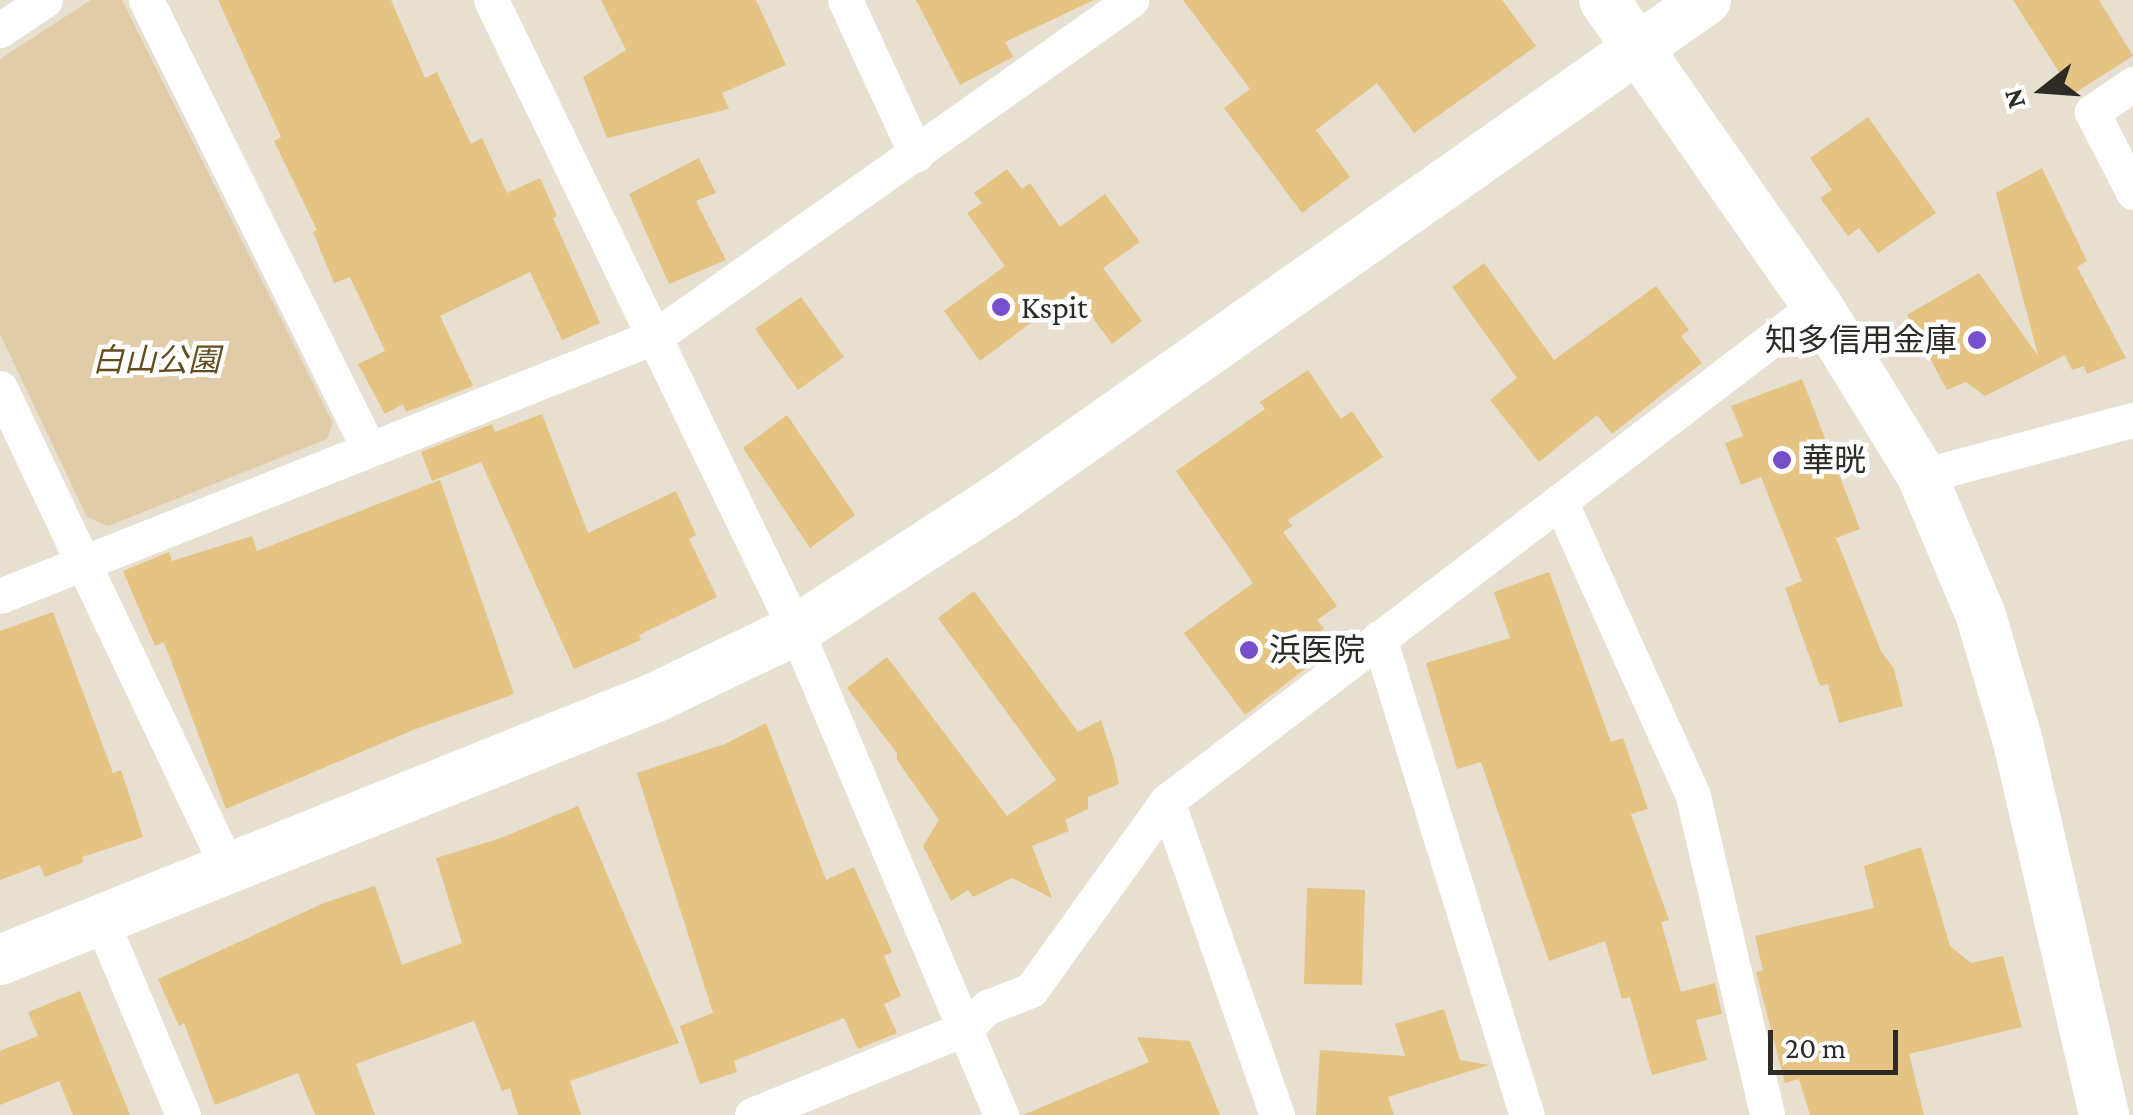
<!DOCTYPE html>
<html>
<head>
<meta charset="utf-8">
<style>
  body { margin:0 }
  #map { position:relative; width:2133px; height:1115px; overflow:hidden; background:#e7dfd0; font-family:"Crimson Pro","Noto Sans JP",serif }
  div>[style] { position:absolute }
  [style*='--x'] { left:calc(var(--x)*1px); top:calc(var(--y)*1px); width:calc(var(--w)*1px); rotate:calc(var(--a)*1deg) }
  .green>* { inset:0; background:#e0cca6 }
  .building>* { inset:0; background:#e5c383 }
  .street>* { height:35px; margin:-17.5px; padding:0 17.5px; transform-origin:17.5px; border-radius:17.5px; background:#fff }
  .secondary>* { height:50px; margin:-25px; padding:0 25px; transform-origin:25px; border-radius:25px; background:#fff }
  .dots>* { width:28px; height:28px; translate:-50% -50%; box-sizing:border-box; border:5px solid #fff; border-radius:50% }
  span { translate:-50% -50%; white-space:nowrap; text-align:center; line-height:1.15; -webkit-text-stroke:9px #fff; paint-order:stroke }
  .poi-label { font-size:32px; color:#2e2b26 }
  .left { translate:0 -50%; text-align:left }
  .right { translate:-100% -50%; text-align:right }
  .park-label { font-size:32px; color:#644d1c; font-style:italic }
  .north { position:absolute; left:1993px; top:40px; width:100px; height:100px; -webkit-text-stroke:8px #fff; paint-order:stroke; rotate:253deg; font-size:28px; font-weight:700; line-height:40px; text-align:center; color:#2e2b26 }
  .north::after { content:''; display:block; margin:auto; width:35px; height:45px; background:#2e2b26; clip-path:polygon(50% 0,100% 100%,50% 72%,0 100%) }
  .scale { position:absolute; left:1768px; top:1030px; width:130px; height:45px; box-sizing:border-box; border:5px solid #2e2b26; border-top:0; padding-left:12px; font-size:30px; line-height:35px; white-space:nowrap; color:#2e2b26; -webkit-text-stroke:8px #fff; paint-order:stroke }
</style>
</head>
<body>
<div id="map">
  <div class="green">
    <i style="clip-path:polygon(91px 0,122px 0,333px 423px,327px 439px,108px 526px,87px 517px,0 334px,0 59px)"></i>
  </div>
  <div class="building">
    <i style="clip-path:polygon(218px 0,391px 0,425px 78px,437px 72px,471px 144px,482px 138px,507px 193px,540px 178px,557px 216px,553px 218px,600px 323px,562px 340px,530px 272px,440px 316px,473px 386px,406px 412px,403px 404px,385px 414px,358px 364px,385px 351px,350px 277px,334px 283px,313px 232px,317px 230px,274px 141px,281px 137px)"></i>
    <i style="clip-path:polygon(601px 0,756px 0,786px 65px,722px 93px,729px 109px,607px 138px,583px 77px,626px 50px)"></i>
    <i style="clip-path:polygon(916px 0,1094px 0,1005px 42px,1013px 57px,960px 85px)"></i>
    <i style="clip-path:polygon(1183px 0,1502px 0,1536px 46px,1414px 133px,1377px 83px,1316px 130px,1350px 177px,1302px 213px,1224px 108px,1250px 89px)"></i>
    <i style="clip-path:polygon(2013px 0,2099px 0,2133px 56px,2073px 94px)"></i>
    <i style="clip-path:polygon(1868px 117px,1936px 213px,1878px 253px,1859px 228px,1848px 236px,1820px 198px,1832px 190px,1810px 158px)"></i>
    <i style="clip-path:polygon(699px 158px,716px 193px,696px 201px,726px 260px,669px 284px,629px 194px)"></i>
    <i style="clip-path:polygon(2042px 168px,2087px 261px,2077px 267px,2126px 358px,2087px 374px,2084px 366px,2072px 370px,2065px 355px,1985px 396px,1966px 382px,1947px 390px,1907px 315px,1979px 273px,2038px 356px,1996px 193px)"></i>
    <i style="clip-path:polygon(1007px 169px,1022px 189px,1030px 183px,1060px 227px,1105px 194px,1140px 242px,1103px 268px,1142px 321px,1112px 344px,1073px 291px,980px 361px,944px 311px,1005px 266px,967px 213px,982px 203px,974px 193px)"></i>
    <i style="clip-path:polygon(1484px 263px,1554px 360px,1656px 286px,1689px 330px,1681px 336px,1702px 363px,1612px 434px,1597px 415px,1539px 462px,1490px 400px,1517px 378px,1452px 287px)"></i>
    <i style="clip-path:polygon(801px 297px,844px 357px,798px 390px,755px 329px)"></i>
    <i style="clip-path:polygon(1308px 370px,1341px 419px,1352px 411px,1383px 457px,1288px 520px,1292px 526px,1283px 532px,1337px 606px,1317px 620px,1324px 629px,1300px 646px,1313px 663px,1245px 715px,1184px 633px,1253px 583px,1176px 471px,1265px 409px,1260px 402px)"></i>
    <i style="clip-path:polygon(1802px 379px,1860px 529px,1836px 538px,1881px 651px,1894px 669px,1903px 706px,1839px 723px,1828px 684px,1820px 686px,1785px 588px,1802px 581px,1761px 477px,1741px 485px,1725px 443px,1743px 436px,1731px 406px)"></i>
    <i style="clip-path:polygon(542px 414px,588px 533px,676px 491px,696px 535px,689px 539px,717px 597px,639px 635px,641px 640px,574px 669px,481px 462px,432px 481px,421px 452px,492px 424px,495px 432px)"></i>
    <i style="clip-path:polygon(787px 415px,855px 515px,810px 548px,743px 448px)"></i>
    <i style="clip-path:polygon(440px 480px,514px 694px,413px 730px,226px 809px,164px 642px,155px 646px,123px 571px,169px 552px,172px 561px,252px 536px,257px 551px)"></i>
    <i style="clip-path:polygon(1549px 572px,1611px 742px,1623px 738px,1648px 809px,1631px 814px,1669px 920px,1661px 922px,1681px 992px,1715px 983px,1722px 1014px,1696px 1020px,1707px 1060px,1652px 1075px,1630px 997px,1622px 999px,1605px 941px,1549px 961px,1481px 762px,1457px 769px,1426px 663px,1510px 638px,1494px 592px)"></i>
    <i style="clip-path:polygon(974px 591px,1078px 732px,1101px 720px,1114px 760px,1119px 784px,1088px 797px,1088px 809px,1065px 820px,1069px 831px,1032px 846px,1052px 898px,1012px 878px,973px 897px,968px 890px,951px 901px,923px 846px,939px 820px,897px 760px,897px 753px,847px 688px,887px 657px,1007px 816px,1056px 780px,938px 618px)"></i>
    <i style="clip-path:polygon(53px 612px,113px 773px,121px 770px,143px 837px,82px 857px,84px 862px,45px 877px,40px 865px,0 880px,0 631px)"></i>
    <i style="clip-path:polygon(766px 723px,826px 880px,854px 867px,892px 952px,884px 956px,901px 996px,884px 1004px,897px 1033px,858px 1049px,844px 1018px,734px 1061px,737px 1072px,700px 1084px,680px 1026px,713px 1013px,637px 773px,725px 744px)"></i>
    <i style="clip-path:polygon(578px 806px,679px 1043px,570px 1081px,581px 1115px,518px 1115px,510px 1088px,502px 1091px,474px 1021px,356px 1064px,375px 1115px,315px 1115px,298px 1073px,215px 1105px,184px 1023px,179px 1026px,158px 979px,324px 903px,375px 886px,402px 965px,462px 943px,436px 858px,501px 838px)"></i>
    <i style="clip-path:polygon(1921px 847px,1950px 946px,1971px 963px,2003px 956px,2022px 1027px,1909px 1054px,1924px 1115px,1810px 1115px,1799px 1079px,1785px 1083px,1756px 972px,1763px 970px,1755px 936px,1874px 908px,1864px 866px)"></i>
    <i style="clip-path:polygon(1307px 888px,1365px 890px,1362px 985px,1304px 984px)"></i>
    <i style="clip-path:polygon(80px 991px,130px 1115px,73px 1115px,59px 1081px,0 1105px,0 1051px,38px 1036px,28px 1012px)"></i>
    <i style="clip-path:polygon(1444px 1009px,1460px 1060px,1489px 1065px,1388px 1097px,1394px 1115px,1316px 1115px,1320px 1050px,1405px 1056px,1395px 1024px)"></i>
    <i style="clip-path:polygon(1137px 1037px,1190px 1041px,1220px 1115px,1023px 1115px,1149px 1062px)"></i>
  </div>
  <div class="street">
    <i style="--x:146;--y:0;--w:500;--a:63.6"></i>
    <i style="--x:491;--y:0;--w:700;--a:64.17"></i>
    <i style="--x:796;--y:630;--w:527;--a:67.09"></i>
    <i style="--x:845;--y:0;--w:170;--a:65.2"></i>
    <i style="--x:0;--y:30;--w:54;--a:-33.7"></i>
    <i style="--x:2133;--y:84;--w:50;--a:145.7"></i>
    <i style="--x:2092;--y:112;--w:90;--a:62.9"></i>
    <i style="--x:0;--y:388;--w:531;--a:64.59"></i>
    <i style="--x:1922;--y:476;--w:218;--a:-14.9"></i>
    <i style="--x:1560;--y:501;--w:324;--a:65.7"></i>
    <i style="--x:1693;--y:796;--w:327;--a:76.9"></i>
    <i style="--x:0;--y:596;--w:706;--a:-21.62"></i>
    <i style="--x:656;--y:336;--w:582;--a:-35.27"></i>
    <i style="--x:1379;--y:638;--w:499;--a:72.8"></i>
    <i style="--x:1167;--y:801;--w:333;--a:70.7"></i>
    <i style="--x:101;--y:920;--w:212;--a:67.2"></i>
    <i style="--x:752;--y:1115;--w:229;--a:-22.1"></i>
    <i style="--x:964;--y:1029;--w:33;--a:-43"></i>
    <i style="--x:988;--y:1007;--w:46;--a:-21.6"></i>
    <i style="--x:1031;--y:990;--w:233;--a:-54.3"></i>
    <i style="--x:1167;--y:801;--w:818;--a:-37.35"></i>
  </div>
  <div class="secondary">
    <i style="--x:1604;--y:0;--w:372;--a:55.1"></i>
    <i style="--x:1817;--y:305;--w:201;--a:58.4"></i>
    <i style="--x:1922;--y:476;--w:152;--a:67.1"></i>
    <i style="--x:1981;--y:616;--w:131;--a:73.6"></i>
    <i style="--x:2018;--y:742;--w:383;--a:77"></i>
    <i style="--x:0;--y:960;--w:705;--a:-21.83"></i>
    <i style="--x:654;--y:698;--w:157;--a:-25.6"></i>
    <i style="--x:796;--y:630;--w:248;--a:-33"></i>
    <i style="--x:1004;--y:495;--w:859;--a:-35.19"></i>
  </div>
  <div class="dots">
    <i style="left:1001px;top:307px;background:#7550ca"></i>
    <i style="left:1977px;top:340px;background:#7550ca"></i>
    <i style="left:1782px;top:460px;background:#7550ca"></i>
    <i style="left:1249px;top:650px;background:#7550ca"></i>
  </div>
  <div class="poi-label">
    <span class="left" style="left:1021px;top:307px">Kspit</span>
    <span class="right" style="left:1957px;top:340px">知多信用金庫</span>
    <span class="left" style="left:1802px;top:460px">華晄</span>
    <span class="left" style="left:1269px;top:650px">浜医院</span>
  </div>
  <div class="park-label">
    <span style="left:156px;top:360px">白山公園</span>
  </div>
  <div class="north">N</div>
  <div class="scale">20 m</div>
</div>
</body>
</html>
